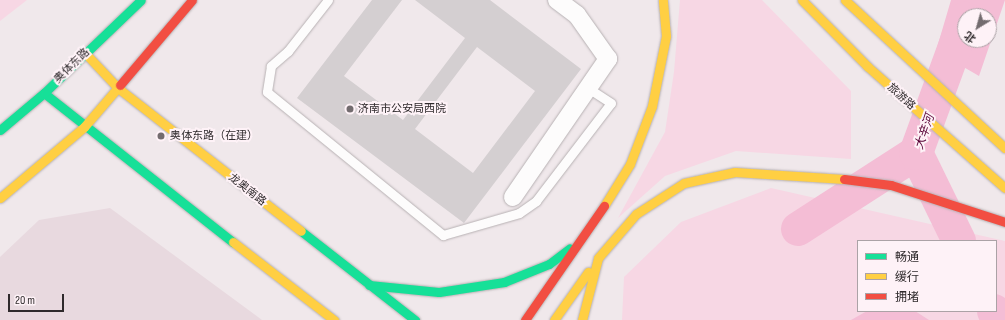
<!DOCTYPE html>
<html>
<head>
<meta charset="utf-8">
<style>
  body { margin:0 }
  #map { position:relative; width:1005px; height:320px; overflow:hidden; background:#f0e8eb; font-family:"Sofia Sans Condensed","Noto Sans SC",sans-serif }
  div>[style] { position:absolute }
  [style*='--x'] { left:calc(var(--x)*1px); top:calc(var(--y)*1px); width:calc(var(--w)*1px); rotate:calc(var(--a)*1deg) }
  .built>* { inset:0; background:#e8d9df }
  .green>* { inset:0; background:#f7d7e4 }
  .water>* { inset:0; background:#f4bdd5 }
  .river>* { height:34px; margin:-17px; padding:0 17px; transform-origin:17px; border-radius:17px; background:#f4bdd5 }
  .building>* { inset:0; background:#d4cfd1 }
  .roads { filter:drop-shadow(0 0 1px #b7b1b3) drop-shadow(0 0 1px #b7b1b3) }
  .lane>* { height:9px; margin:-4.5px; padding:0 4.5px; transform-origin:4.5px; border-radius:4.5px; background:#fdfcfc }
  .street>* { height:18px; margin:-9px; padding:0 9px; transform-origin:9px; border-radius:9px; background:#fdfcfc }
  .fast>* { height:9px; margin:-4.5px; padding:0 4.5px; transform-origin:4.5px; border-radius:4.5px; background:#16e098 }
  .slow>* { height:9px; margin:-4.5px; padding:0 4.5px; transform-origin:4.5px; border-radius:4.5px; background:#ffcf43 }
  .jam>* { height:9px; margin:-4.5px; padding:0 4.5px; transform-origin:4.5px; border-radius:4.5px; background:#f24e42 }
  .dots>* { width:11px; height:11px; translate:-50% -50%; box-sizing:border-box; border:2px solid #fef2f7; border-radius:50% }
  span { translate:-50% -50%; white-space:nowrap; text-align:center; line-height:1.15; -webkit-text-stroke:4px #fef2f7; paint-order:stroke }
  .street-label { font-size:11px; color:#2f2a2c }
  .poi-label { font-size:11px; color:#2f2a2c }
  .left { translate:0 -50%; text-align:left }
  .water-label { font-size:12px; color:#580035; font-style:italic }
  .legend { position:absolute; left:857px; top:240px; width:140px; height:72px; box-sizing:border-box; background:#fef2f7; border:1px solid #aba2a6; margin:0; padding:5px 7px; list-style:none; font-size:12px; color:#2f2a2c }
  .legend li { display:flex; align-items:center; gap:8px; height:20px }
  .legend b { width:20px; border:1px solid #aba2a6 }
  .north { position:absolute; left:957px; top:8px; width:40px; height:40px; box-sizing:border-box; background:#fef2f7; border:1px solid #aba2a6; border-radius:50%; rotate:217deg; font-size:11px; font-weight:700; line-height:16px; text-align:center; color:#2f2a2c }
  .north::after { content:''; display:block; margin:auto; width:14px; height:18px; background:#736c6f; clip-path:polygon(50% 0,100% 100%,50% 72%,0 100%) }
  .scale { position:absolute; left:8px; top:294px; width:56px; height:18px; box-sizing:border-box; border:2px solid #2f2a2c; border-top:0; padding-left:5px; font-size:12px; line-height:14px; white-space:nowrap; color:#2f2a2c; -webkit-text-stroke:3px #fef2f7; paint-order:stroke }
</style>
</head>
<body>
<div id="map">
  <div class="built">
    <i style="clip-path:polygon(110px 208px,262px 320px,0 320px,0 257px,39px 220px)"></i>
  </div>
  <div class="green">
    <i style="clip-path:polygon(0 0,27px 0,0 21px)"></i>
    <i style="clip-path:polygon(680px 0,762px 0,851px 91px,851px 159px,736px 151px,665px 176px,618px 218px,665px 132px,674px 72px)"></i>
    <i style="clip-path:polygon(evenodd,771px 188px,1005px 241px,1005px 320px,622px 320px,624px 277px,681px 222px,771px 188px,858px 241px,996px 241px,996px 311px,858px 311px,858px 241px)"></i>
  </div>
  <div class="water">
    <i style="clip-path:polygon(evenodd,951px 0,1005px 0,979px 76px,936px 51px,951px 0,965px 16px,989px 16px,989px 40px,965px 40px,965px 16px)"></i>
    <i style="clip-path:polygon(867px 311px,915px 311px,929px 320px,851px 320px)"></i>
  </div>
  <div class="river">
    <i style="--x:798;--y:229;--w:140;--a:-32.8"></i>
    <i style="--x:959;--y:241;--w:98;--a:-116"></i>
    <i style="--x:916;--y:153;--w:143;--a:-69.9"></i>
    <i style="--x:994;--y:311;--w:10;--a:66"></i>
  </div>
  <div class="building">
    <i style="clip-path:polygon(evenodd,372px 0,402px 0,344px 76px,403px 120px,465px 38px,415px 0,490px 0,581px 69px,464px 223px,297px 98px,372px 0,477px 47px,535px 91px,473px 173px,415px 129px,477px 47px)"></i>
  </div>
  <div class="roads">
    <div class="lane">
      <i style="--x:328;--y:0;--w:65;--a:128.1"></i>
      <i style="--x:288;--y:51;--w:23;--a:139"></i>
      <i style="--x:271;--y:66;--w:26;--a:99"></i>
      <i style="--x:267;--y:92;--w:227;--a:39.1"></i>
      <i style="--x:443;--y:235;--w:79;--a:-16.1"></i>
      <i style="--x:519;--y:213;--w:21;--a:-35"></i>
      <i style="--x:536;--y:201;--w:123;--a:-52.6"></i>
      <i style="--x:611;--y:103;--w:27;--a:-147"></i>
    </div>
    <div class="street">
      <i style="--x:513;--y:197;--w:168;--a:-55.5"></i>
      <i style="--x:608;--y:59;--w:54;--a:-125.2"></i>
      <i style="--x:577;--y:15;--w:25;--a:-143"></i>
    </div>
    <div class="fast">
      <i style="--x:44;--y:93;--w:241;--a:38.3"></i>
      <i style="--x:0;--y:130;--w:57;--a:-40.1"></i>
      <i style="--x:44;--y:93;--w:134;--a:-43.8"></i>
      <i style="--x:301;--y:231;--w:145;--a:38"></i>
      <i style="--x:369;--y:285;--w:70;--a:5.7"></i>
      <i style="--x:439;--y:292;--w:66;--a:-8.7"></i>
      <i style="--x:504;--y:282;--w:48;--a:-21.8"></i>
      <i style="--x:549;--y:264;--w:26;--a:-37"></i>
    </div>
    <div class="slow">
      <i style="--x:802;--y:0;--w:93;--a:45.4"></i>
      <i style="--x:867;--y:66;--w:184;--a:41.5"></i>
      <i style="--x:845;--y:0;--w:218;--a:42.8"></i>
      <i style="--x:85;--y:53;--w:48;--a:46.7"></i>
      <i style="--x:118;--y:88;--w:232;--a:38"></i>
      <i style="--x:0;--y:198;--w:110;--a:-40.2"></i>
      <i style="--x:84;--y:127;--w:55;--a:-49.4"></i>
      <i style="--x:604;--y:206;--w:49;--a:-58.2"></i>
      <i style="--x:630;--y:164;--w:62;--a:-69.2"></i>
      <i style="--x:652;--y:106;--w:71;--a:-78.7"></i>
      <i style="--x:666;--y:36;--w:36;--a:-95"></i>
      <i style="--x:233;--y:242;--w:128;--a:37.7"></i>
      <i style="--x:554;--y:320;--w:59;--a:-54.7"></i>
      <i style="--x:582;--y:320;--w:64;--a:-75.5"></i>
      <i style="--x:598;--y:258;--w:58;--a:-49.2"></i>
      <i style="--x:636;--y:214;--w:57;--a:-32.9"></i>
      <i style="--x:684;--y:183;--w:52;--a:-12.2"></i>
      <i style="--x:735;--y:172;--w:109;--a:3.7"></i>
    </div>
    <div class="jam">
      <i style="--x:120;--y:85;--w:111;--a:-49.7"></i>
      <i style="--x:844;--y:179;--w:47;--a:7.3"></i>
      <i style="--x:891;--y:185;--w:120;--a:18"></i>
      <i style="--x:525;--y:320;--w:139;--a:-55.3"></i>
    </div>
  </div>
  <div class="dots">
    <i style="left:350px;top:109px;background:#736c6f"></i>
    <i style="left:161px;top:136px;background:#736c6f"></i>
  </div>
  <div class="street-label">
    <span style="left:72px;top:66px;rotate:-44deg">奥体东路</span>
    <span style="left:901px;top:97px;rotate:42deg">旅游路</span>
    <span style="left:247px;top:190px;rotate:38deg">龙奥南路</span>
  </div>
  <div class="poi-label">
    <span class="left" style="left:358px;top:109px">济南市公安局西院</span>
    <span class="left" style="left:170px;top:136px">奥体东路（在建）</span>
  </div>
  <div class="water-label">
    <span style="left:925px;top:132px;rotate:-71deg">大辛河</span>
  </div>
  <ul class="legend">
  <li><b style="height:5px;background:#16e098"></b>畅通</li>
  <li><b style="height:5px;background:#ffcf43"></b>缓行</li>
  <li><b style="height:5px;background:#f24e42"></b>拥堵</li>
  </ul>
  <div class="north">北</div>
  <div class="scale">20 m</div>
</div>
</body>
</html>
